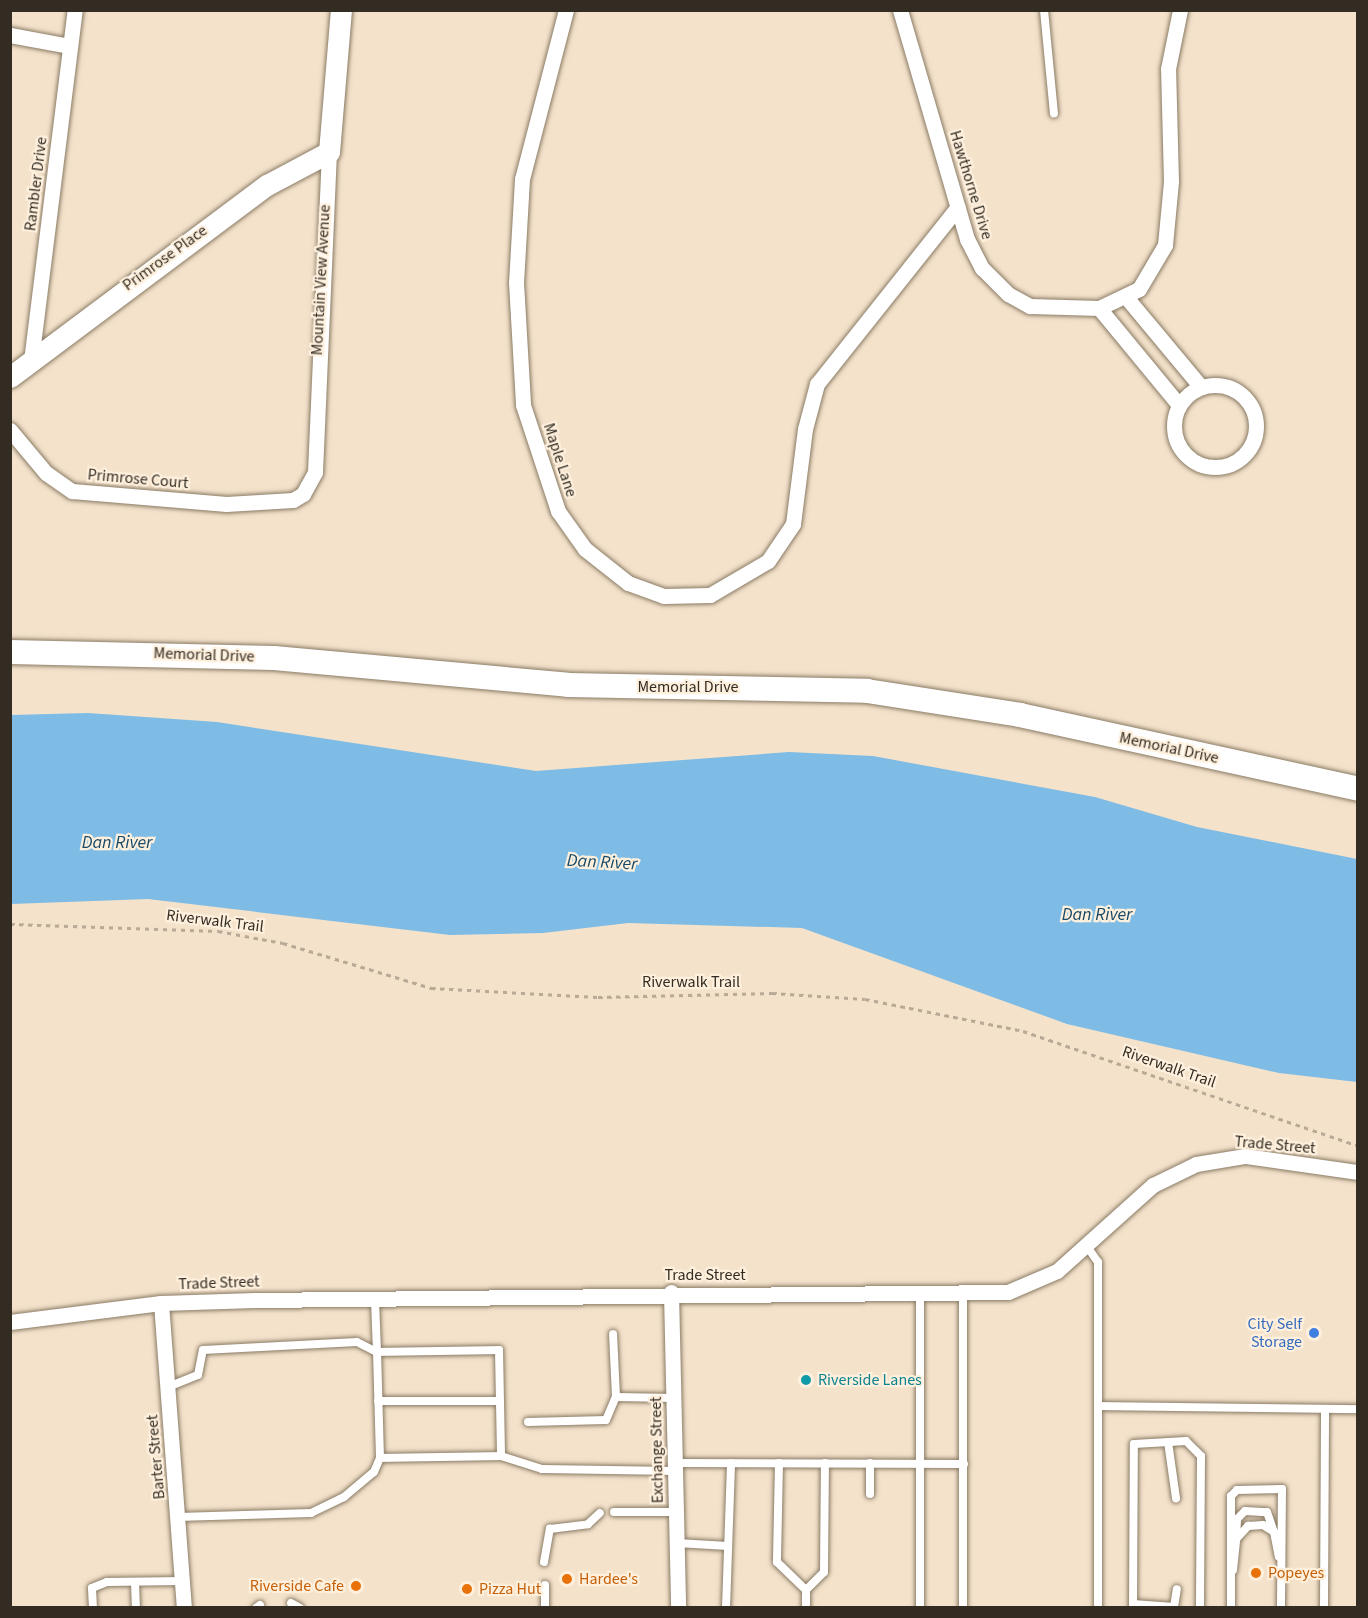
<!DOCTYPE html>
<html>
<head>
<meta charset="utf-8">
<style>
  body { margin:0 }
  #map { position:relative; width:1368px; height:1618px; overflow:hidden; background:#f4e2cb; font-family:"Source Sans 3",sans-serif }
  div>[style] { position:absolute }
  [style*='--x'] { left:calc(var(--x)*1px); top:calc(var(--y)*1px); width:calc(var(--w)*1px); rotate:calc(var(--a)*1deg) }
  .water>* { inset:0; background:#7ebce6 }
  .path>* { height:3px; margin-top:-1.5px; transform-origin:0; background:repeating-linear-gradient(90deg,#b8aa97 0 4.5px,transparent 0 9px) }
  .roads { filter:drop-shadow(0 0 2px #8a7b65) drop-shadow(0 0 2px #8a7b65) }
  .lane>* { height:8px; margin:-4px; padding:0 4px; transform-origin:4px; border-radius:4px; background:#fff }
  .street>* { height:15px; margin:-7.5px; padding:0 7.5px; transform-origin:7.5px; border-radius:7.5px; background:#fff }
  .street>.ring { margin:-7.5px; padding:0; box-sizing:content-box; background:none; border:15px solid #fff; border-radius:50% }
  .secondary>* { height:21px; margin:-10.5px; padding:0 10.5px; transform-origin:10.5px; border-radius:10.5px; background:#fff }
  .primary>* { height:24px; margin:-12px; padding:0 12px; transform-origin:12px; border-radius:12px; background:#fff }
  .dots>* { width:16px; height:16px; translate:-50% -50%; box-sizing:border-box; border:3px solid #fef0dd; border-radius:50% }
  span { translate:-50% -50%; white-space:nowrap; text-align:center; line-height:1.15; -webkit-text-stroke:4.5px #fef0dd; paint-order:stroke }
  .street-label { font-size:16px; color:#332c23 }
  .shop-label { font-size:16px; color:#366cbe }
  .right { translate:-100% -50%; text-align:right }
  .culture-label { font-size:16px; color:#0d838f }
  .left { translate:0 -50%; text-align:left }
  .food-label { font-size:16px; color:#c56008 }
  .water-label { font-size:18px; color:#184966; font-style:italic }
  .frame { position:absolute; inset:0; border:12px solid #332c23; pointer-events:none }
</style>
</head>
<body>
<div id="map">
  <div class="water">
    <i style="clip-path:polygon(88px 713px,217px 722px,536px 771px,789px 752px,873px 756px,1095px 797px,1197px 827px,1357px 859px,1357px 1082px,1279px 1073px,1067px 1024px,802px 928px,628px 923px,543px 933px,450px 935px,148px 899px,11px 904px,11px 715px)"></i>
  </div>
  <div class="path">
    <i style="--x:10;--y:924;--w:208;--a:1.9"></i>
    <i style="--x:218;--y:931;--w:66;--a:10.5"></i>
    <i style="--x:283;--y:943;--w:155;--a:16.9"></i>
    <i style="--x:431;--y:988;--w:167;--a:3.1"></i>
    <i style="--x:598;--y:997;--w:174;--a:-1.3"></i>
    <i style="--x:772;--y:993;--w:93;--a:3.7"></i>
    <i style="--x:865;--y:999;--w:161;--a:11.4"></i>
    <i style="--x:1023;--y:1031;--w:354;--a:18.9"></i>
  </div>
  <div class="roads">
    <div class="lane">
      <i style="--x:1044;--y:10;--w:104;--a:84.5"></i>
      <i style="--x:1086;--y:1245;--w:21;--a:55"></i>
      <i style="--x:1098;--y:1262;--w:346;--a:90"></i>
      <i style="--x:963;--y:1292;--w:316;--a:90"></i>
      <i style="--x:168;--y:1387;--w:32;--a:-22"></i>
      <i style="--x:198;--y:1375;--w:25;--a:-79"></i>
      <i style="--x:203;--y:1350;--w:154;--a:-3"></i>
      <i style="--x:357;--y:1342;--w:22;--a:27"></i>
      <i style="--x:377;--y:1352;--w:53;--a:-92.2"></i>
      <i style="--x:616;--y:1397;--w:58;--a:1"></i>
      <i style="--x:378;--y:1401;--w:122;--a:0"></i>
      <i style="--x:1098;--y:1406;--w:260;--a:0.7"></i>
      <i style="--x:528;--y:1422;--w:78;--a:-1.5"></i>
      <i style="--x:606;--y:1420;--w:25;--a:-67"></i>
      <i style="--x:616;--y:1397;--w:63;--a:-92.7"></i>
      <i style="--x:1168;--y:1442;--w:57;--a:81.9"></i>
      <i style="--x:501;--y:1456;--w:43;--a:17.6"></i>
      <i style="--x:542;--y:1469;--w:134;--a:0.9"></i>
      <i style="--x:676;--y:1463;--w:288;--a:0.2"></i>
      <i style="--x:779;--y:1463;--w:99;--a:91.2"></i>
      <i style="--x:777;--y:1562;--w:40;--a:44"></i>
      <i style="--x:806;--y:1590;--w:18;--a:90"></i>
      <i style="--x:870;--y:1494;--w:31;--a:-90"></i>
      <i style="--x:614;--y:1512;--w:62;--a:0"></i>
      <i style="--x:178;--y:1517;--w:133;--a:-1.7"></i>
      <i style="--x:311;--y:1513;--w:37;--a:-26"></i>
      <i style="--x:344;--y:1497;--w:39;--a:-40"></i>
      <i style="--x:374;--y:1472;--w:15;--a:-67"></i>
      <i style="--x:380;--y:1458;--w:106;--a:-91.6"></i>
      <i style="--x:377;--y:1352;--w:122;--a:-0.9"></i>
      <i style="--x:499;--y:1350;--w:106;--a:88.9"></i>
      <i style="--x:501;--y:1456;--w:121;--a:179.1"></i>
      <i style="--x:1236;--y:1539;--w:20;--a:-87"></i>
      <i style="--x:1237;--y:1519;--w:11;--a:-45"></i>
      <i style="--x:1245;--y:1511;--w:22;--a:3"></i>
      <i style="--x:1267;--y:1512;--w:21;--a:71"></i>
      <i style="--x:677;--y:1543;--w:51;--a:3.4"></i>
      <i style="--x:544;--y:1562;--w:34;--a:-80"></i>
      <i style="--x:550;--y:1529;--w:38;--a:-7"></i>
      <i style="--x:588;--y:1524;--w:16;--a:-43"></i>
      <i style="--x:1233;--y:1570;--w:31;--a:-84"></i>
      <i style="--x:1236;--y:1539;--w:18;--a:-47"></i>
      <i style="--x:1248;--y:1526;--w:15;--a:-4"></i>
      <i style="--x:1263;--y:1525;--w:13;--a:32"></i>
      <i style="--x:1274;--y:1532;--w:25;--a:79"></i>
      <i style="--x:135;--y:1582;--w:26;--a:88"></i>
      <i style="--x:545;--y:1585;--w:23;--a:90"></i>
      <i style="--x:806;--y:1590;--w:25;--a:-45"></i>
      <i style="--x:824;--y:1572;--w:109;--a:-89.5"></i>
      <i style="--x:291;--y:1603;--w:10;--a:29"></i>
      <i style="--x:1133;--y:1604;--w:41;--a:4.2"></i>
      <i style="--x:1174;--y:1607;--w:18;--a:-81"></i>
      <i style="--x:93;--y:1608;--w:20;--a:-93"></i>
      <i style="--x:92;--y:1588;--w:16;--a:-22"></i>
      <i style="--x:107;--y:1582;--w:75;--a:-0.8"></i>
      <i style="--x:256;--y:1608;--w:5;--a:-37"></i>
      <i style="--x:726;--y:1608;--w:145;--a:-88"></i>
      <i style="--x:920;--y:1608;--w:316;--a:-90"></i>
      <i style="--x:1133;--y:1608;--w:164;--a:-89.7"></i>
      <i style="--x:1134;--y:1444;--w:52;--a:-3.3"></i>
      <i style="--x:1186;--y:1441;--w:21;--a:45"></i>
      <i style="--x:1201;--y:1456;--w:152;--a:90.4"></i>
      <i style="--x:1231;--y:1608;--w:112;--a:-90"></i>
      <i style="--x:1231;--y:1496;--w:8;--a:-45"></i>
      <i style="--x:1237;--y:1490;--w:45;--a:-1.3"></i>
      <i style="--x:1282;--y:1489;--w:119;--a:90.5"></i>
      <i style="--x:1324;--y:1608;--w:199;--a:-89.7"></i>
    </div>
    <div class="street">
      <i style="--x:566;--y:10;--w:175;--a:104.6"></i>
      <i style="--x:522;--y:179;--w:103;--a:93.3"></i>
      <i style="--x:516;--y:282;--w:123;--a:86.7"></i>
      <i style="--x:523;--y:405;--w:112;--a:71.7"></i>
      <i style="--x:558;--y:511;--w:47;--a:54.6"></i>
      <i style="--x:585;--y:549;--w:55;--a:38.3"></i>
      <i style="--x:628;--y:583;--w:38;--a:20"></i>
      <i style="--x:664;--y:596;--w:46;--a:-1.2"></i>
      <i style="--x:710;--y:595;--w:67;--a:-30.4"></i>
      <i style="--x:768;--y:561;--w:45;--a:-56"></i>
      <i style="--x:793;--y:524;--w:96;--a:-82.8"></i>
      <i style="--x:805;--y:429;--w:47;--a:-75.1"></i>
      <i style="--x:817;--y:384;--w:226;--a:-51.5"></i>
      <i style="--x:900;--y:10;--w:239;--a:73.7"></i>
      <i style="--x:967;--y:239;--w:33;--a:63"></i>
      <i style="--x:982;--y:268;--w:37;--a:45"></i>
      <i style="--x:1008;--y:294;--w:25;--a:29"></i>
      <i style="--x:1030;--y:306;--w:69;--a:1.7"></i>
      <i style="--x:1099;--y:308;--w:44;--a:-25.4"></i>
      <i style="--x:1139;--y:289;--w:51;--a:-59.4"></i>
      <i style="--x:1165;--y:245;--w:64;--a:-84.6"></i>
      <i style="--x:1171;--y:181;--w:112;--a:-91.5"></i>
      <i style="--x:1168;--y:69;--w:60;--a:-78.5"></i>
      <i style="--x:10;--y:35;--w:61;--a:10.4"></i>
      <i style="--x:1126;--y:297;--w:117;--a:50.2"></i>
      <i style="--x:1099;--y:308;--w:126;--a:50.5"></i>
      <i style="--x:31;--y:361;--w:354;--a:-82.9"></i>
      <i class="ring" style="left:1174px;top:385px;width:67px;height:67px"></i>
      <i style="--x:10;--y:430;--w:56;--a:50.1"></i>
      <i style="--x:46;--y:473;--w:32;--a:35"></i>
      <i style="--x:72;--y:491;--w:155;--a:4.8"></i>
      <i style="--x:226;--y:504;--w:67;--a:-3.4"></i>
      <i style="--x:293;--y:500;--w:12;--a:-31"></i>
      <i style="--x:303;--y:494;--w:25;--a:-61"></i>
      <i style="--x:315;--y:472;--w:320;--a:-87.5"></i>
      <i style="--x:671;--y:1292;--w:316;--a:88.7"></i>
      <i style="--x:161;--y:1303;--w:306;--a:85.7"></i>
      <i style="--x:10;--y:1322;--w:152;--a:-7.2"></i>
      <i style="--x:161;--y:1303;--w:94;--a:-1.8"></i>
      <i style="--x:255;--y:1300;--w:753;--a:-0.61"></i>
      <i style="--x:1008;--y:1292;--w:53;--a:-23.2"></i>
      <i style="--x:1057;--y:1271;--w:129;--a:-41.9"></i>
      <i style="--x:1153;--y:1185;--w:48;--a:-26"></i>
      <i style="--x:1196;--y:1164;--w:50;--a:-9.3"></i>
      <i style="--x:1245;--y:1156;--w:114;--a:8.1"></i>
    </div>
    <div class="secondary">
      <i style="--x:10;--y:377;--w:321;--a:-36.8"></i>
      <i style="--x:267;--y:185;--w:70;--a:-28"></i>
      <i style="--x:329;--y:152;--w:143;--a:-85.2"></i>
    </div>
    <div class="primary">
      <i style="--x:10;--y:652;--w:264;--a:1.3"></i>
      <i style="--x:274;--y:658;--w:295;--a:5.2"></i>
      <i style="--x:568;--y:685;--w:299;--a:1.1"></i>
      <i style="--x:867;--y:691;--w:155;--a:8.9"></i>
      <i style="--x:1020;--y:715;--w:346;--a:12.3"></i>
    </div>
  </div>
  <div class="dots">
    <i style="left:1314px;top:1333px;background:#3f7fe0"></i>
    <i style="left:806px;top:1380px;background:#0f9aa8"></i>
    <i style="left:1256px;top:1573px;background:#e8710a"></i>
    <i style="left:567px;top:1579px;background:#e8710a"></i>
    <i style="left:356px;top:1586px;background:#e8710a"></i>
    <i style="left:467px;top:1589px;background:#e8710a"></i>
  </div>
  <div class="street-label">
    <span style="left:36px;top:184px;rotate:-83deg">Rambler Drive</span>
    <span style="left:971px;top:185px;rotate:73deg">Hawthorne Drive</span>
    <span style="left:165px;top:258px;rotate:-36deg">Primrose Place</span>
    <span style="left:321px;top:280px;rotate:-87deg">Mountain View Avenue</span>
    <span style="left:560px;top:460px;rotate:72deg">Maple Lane</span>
    <span style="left:138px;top:479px;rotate:5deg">Primrose Court</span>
    <span style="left:204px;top:655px;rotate:2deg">Memorial Drive</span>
    <span style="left:688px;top:687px">Memorial Drive</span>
    <span style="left:1169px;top:748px;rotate:12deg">Memorial Drive</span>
    <span style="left:215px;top:921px;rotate:7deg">Riverwalk Trail</span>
    <span style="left:691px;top:982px">Riverwalk Trail</span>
    <span style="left:1169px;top:1067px;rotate:19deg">Riverwalk Trail</span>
    <span style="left:1275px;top:1145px;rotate:5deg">Trade Street</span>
    <span style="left:705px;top:1275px">Trade Street</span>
    <span style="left:219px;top:1283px;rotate:-2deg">Trade Street</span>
    <span style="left:657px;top:1450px;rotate:-91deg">Exchange Street</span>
    <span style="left:156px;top:1457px;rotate:-95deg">Barter Street</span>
  </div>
  <div class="shop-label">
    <span class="right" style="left:1302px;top:1333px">City Self<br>Storage</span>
  </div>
  <div class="culture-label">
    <span class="left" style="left:818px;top:1380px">Riverside Lanes</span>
  </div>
  <div class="food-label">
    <span class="left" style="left:1268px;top:1573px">Popeyes</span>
    <span class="left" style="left:579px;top:1579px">Hardee's</span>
    <span class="right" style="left:344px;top:1586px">Riverside Cafe</span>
    <span class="left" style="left:479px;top:1589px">Pizza Hut</span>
  </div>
  <div class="water-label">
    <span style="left:117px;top:843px">Dan River</span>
    <span style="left:602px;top:863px;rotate:3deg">Dan River</span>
    <span style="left:1097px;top:915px">Dan River</span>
  </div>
  <div class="frame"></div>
</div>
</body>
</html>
